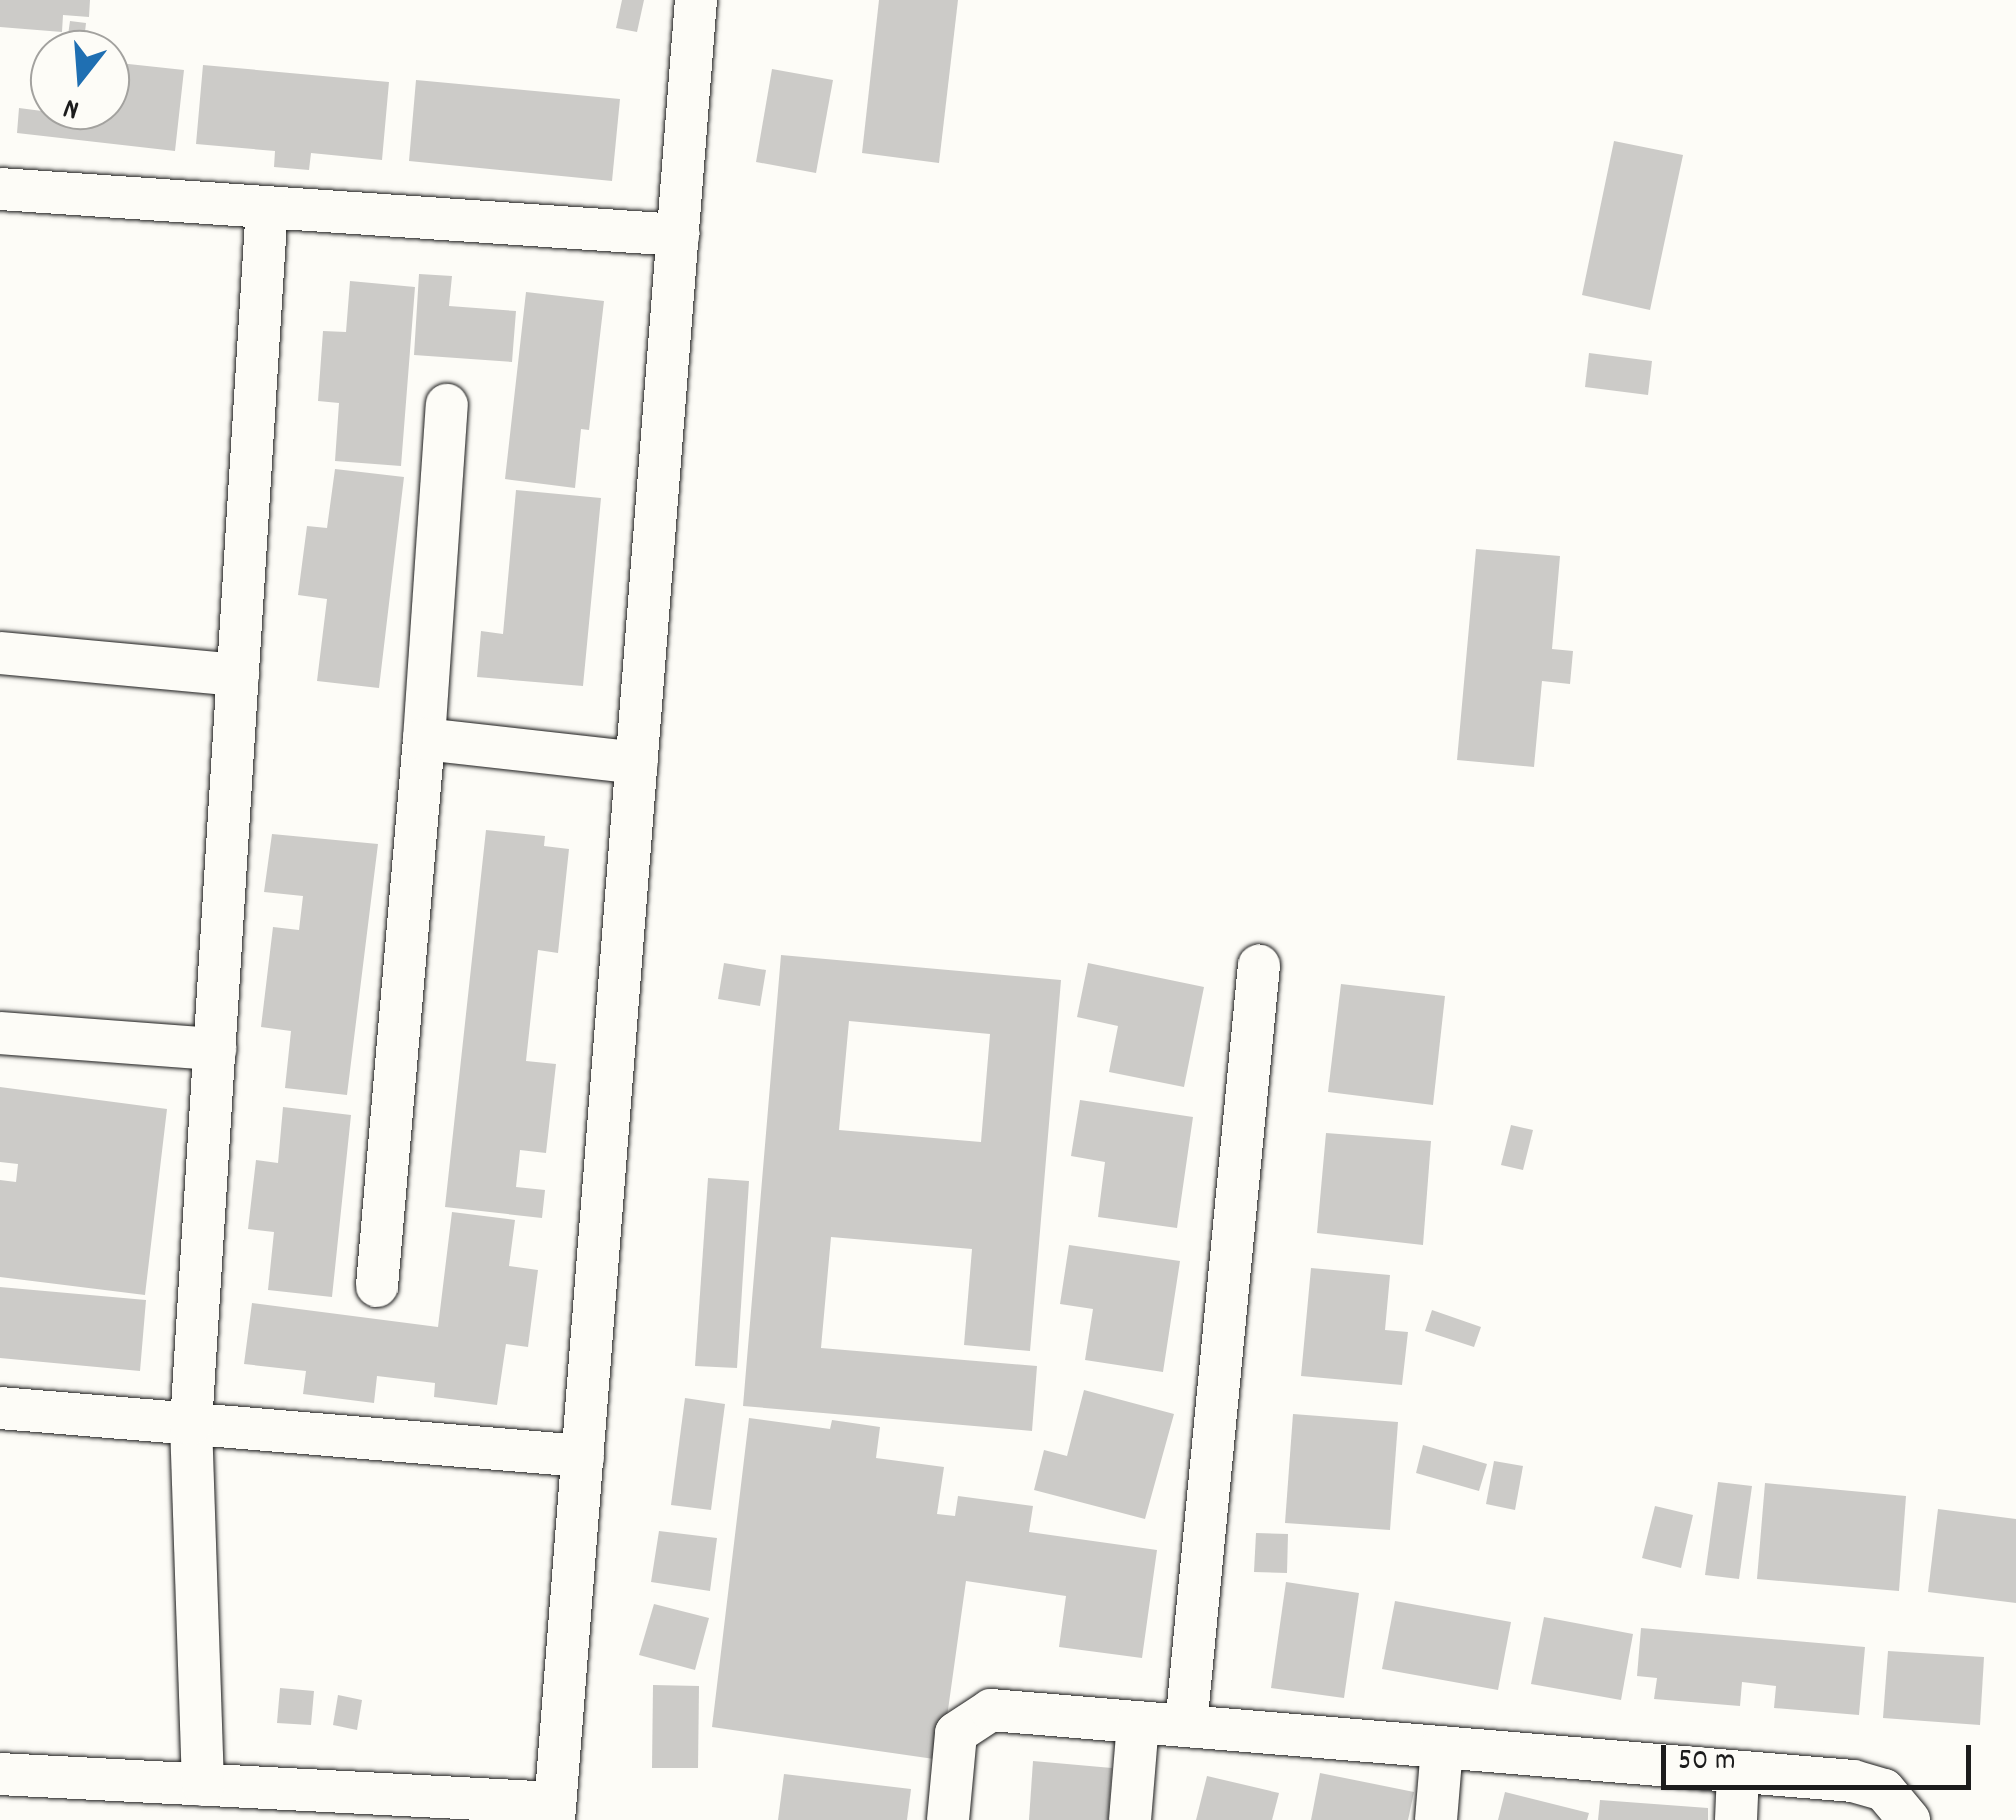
<!DOCTYPE html>
<html>
<head>
<meta charset="utf-8">
<style>
  body { margin:0 }
  #map { position:relative; width:2016px; height:1820px; overflow:hidden; background:#fdfcf7; font-family:Dekko,sans-serif }
  div>[style] { position:absolute }
  [style*='--x'] { left:calc(var(--x)*1px); top:calc(var(--y)*1px); width:calc(var(--w)*1px); rotate:calc(var(--a)*1deg) }
  .building>* { inset:0; background:#cccbc8 }
  .roads { filter:drop-shadow(0 0 2px #1c1c1c) drop-shadow(0 0 2px #1c1c1c) }
  .street>* { height:42px; margin:-21px; padding:0 21px; transform-origin:21px; border-radius:21px; background:#fdfcf7 }
  span { translate:-50% -50%; white-space:nowrap; text-align:center; line-height:1.15; -webkit-text-stroke:9px #fdfcf7; paint-order:stroke }
  .north { position:absolute; left:30px; top:30px; width:100px; height:100px; box-sizing:border-box; background:#fdfcf7; border:2px solid #a3a29f; border-radius:50%; rotate:197deg; font-size:28px; font-weight:700; line-height:40px; text-align:center; color:#1c1c1c }
  .north::after { content:''; display:block; margin:auto; width:35px; height:45px; background:#1f6fb2; clip-path:polygon(50% 0,100% 100%,50% 72%,0 100%) }
  .scale { position:absolute; left:1661px; top:1745px; width:310px; height:45px; box-sizing:border-box; border:5px solid #1c1c1c; border-top:0; padding-left:12px; font-size:30px; line-height:35px; white-space:nowrap; color:#1c1c1c; -webkit-text-stroke:8px #fdfcf7; paint-order:stroke }
</style>
</head>
<body>
<div id="map">
  <div class="building">
    <i style="clip-path:polygon(0 0,90px 0,89px 17px,63px 15px,62px 32px,0 27px)"></i>
    <i style="clip-path:polygon(622px 0,644px 0,637px 32px,616px 28px)"></i>
    <i style="clip-path:polygon(879px 0,958px 0,939px 163px,862px 153px)"></i>
    <i style="clip-path:polygon(70px 21px,86px 23px,83px 50px,48px 50px,49px 40px,67px 42px)"></i>
    <i style="clip-path:polygon(47px 55px,50px 110px,110px 110px,110px 62px,184px 70px,175px 151px,17px 133px,19px 108px,42px 111px)"></i>
    <i style="clip-path:polygon(203px 65px,389px 82px,382px 160px,311px 153px,309px 170px,274px 167px,275px 151px,196px 144px)"></i>
    <i style="clip-path:polygon(772px 69px,833px 80px,816px 173px,756px 162px)"></i>
    <i style="clip-path:polygon(416px 80px,620px 99px,612px 181px,409px 161px)"></i>
    <i style="clip-path:polygon(1614px 141px,1683px 155px,1650px 310px,1582px 295px)"></i>
    <i style="clip-path:polygon(419px 274px,452px 276px,449px 306px,516px 311px,512px 362px,414px 355px)"></i>
    <i style="clip-path:polygon(350px 281px,415px 287px,401px 466px,335px 461px,339px 403px,318px 401px,323px 331px,346px 332px)"></i>
    <i style="clip-path:polygon(526px 292px,604px 301px,589px 430px,581px 429px,575px 488px,505px 479px)"></i>
    <i style="clip-path:polygon(1589px 353px,1652px 361px,1648px 395px,1585px 387px)"></i>
    <i style="clip-path:polygon(335px 469px,404px 477px,379px 688px,317px 681px,327px 599px,298px 595px,307px 526px,327px 528px)"></i>
    <i style="clip-path:polygon(516px 490px,601px 498px,583px 686px,477px 677px,481px 631px,503px 634px)"></i>
    <i style="clip-path:polygon(1476px 549px,1560px 556px,1552px 649px,1573px 651px,1570px 684px,1542px 681px,1534px 767px,1457px 760px)"></i>
    <i style="clip-path:polygon(486px 830px,545px 836px,544px 846px,569px 849px,558px 953px,538px 950px,526px 1061px,556px 1064px,546px 1153px,520px 1150px,516px 1187px,545px 1190px,542px 1218px,445px 1207px)"></i>
    <i style="clip-path:polygon(272px 834px,378px 844px,347px 1095px,285px 1088px,291px 1031px,261px 1027px,273px 927px,299px 930px,303px 896px,264px 892px)"></i>
    <i style="clip-path:polygon(evenodd,781px 955px,1061px 980px,1030px 1351px,964px 1345px,972px 1249px,831px 1237px,821px 1348px,1037px 1366px,1032px 1431px,743px 1406px,781px 955px,849px 1021px,990px 1034px,981px 1142px,839px 1130px,849px 1021px)"></i>
    <i style="clip-path:polygon(724px 963px,766px 970px,760px 1006px,718px 999px)"></i>
    <i style="clip-path:polygon(1088px 963px,1204px 987px,1184px 1087px,1109px 1072px,1118px 1026px,1077px 1017px)"></i>
    <i style="clip-path:polygon(1341px 984px,1445px 996px,1433px 1105px,1328px 1092px)"></i>
    <i style="clip-path:polygon(0 1087px,167px 1109px,145px 1295px,0 1277px,0 1180px,16px 1182px,18px 1164px,0 1162px)"></i>
    <i style="clip-path:polygon(1080px 1100px,1193px 1117px,1177px 1228px,1098px 1217px,1105px 1162px,1071px 1156px)"></i>
    <i style="clip-path:polygon(283px 1107px,351px 1115px,332px 1297px,268px 1290px,274px 1232px,248px 1229px,256px 1160px,278px 1163px)"></i>
    <i style="clip-path:polygon(1511px 1125px,1533px 1130px,1523px 1170px,1501px 1165px)"></i>
    <i style="clip-path:polygon(1326px 1133px,1431px 1141px,1423px 1245px,1317px 1233px)"></i>
    <i style="clip-path:polygon(708px 1178px,749px 1181px,737px 1368px,695px 1366px)"></i>
    <i style="clip-path:polygon(452px 1212px,515px 1220px,509px 1266px,538px 1270px,528px 1347px,506px 1344px,497px 1405px,434px 1397px,435px 1383px,377px 1376px,374px 1403px,303px 1394px,306px 1371px,244px 1364px,252px 1303px,438px 1327px)"></i>
    <i style="clip-path:polygon(1069px 1245px,1180px 1261px,1163px 1372px,1085px 1360px,1093px 1309px,1060px 1304px)"></i>
    <i style="clip-path:polygon(1311px 1268px,1390px 1275px,1385px 1330px,1408px 1332px,1402px 1385px,1301px 1376px)"></i>
    <i style="clip-path:polygon(0 1287px,146px 1300px,140px 1371px,0 1358px)"></i>
    <i style="clip-path:polygon(1432px 1310px,1481px 1327px,1474px 1347px,1425px 1331px)"></i>
    <i style="clip-path:polygon(1084px 1390px,1174px 1414px,1145px 1519px,1034px 1490px,1044px 1450px,1067px 1456px)"></i>
    <i style="clip-path:polygon(685px 1398px,725px 1404px,711px 1510px,671px 1505px)"></i>
    <i style="clip-path:polygon(1293px 1414px,1398px 1422px,1390px 1530px,1285px 1523px)"></i>
    <i style="clip-path:polygon(749px 1418px,830px 1429px,832px 1420px,880px 1427px,876px 1458px,944px 1467px,937px 1514px,955px 1516px,958px 1496px,1033px 1506px,1029px 1532px,1157px 1550px,1142px 1658px,1059px 1647px,1066px 1596px,966px 1581px,941px 1760px,712px 1727px)"></i>
    <i style="clip-path:polygon(1423px 1445px,1487px 1464px,1479px 1491px,1416px 1473px)"></i>
    <i style="clip-path:polygon(1494px 1461px,1523px 1466px,1515px 1510px,1486px 1504px)"></i>
    <i style="clip-path:polygon(1718px 1482px,1752px 1486px,1739px 1579px,1705px 1575px)"></i>
    <i style="clip-path:polygon(1765px 1483px,1906px 1496px,1899px 1591px,1757px 1579px)"></i>
    <i style="clip-path:polygon(1655px 1506px,1693px 1515px,1681px 1568px,1642px 1558px)"></i>
    <i style="clip-path:polygon(1938px 1509px,2016px 1519px,2016px 1603px,1928px 1592px)"></i>
    <i style="clip-path:polygon(659px 1531px,717px 1538px,710px 1591px,651px 1582px)"></i>
    <i style="clip-path:polygon(1256px 1533px,1288px 1534px,1287px 1573px,1254px 1572px)"></i>
    <i style="clip-path:polygon(1286px 1582px,1359px 1593px,1344px 1698px,1271px 1688px)"></i>
    <i style="clip-path:polygon(1395px 1601px,1511px 1622px,1498px 1690px,1382px 1669px)"></i>
    <i style="clip-path:polygon(654px 1604px,709px 1618px,695px 1670px,639px 1655px)"></i>
    <i style="clip-path:polygon(1544px 1617px,1633px 1634px,1621px 1700px,1531px 1684px)"></i>
    <i style="clip-path:polygon(1641px 1628px,1865px 1647px,1859px 1715px,1774px 1708px,1776px 1686px,1742px 1682px,1740px 1706px,1654px 1699px,1657px 1678px,1637px 1676px)"></i>
    <i style="clip-path:polygon(1888px 1651px,1984px 1657px,1980px 1725px,1883px 1718px)"></i>
    <i style="clip-path:polygon(653px 1685px,699px 1686px,698px 1768px,652px 1768px)"></i>
    <i style="clip-path:polygon(280px 1688px,314px 1691px,311px 1725px,277px 1723px)"></i>
    <i style="clip-path:polygon(338px 1695px,362px 1700px,357px 1730px,333px 1725px)"></i>
    <i style="clip-path:polygon(1033px 1761px,1112px 1768px,1108px 1820px,1029px 1820px)"></i>
    <i style="clip-path:polygon(1320px 1773px,1414px 1792px,1408px 1820px,1311px 1820px)"></i>
    <i style="clip-path:polygon(784px 1774px,911px 1789px,907px 1820px,778px 1820px)"></i>
    <i style="clip-path:polygon(1207px 1776px,1279px 1793px,1272px 1820px,1196px 1820px)"></i>
    <i style="clip-path:polygon(1505px 1792px,1589px 1813px,1587px 1820px,1498px 1820px)"></i>
    <i style="clip-path:polygon(1600px 1800px,1708px 1808px,1708px 1820px,1598px 1820px)"></i>
  </div>
  <div class="roads">
    <div class="street">
      <i style="--x:0;--y:189;--w:680;--a:3.88"></i>
      <i style="--x:0;--y:653;--w:239;--a:5.3"></i>
      <i style="--x:424;--y:739;--w:335;--a:-86.1"></i>
      <i style="--x:0;--y:1033;--w:216;--a:4.3"></i>
      <i style="--x:377;--y:1286;--w:549;--a:-85.09"></i>
      <i style="--x:424;--y:739;--w:214;--a:6.4"></i>
      <i style="--x:0;--y:1408;--w:585;--a:4.71"></i>
      <i style="--x:1186;--y:1726;--w:764;--a:-84.52"></i>
      <i style="--x:0;--y:1774;--w:556;--a:2.99"></i>
      <i style="--x:203;--y:1785;--w:361;--a:-91.9"></i>
      <i style="--x:191;--y:1424;--w:1219;--a:-86.43"></i>
      <i style="--x:554;--y:1820;--w:1826;--a:-85.54"></i>
      <i style="--x:948;--y:1820;--w:87;--a:-84.7"></i>
      <i style="--x:956;--y:1733;--w:42;--a:-33.3"></i>
      <i style="--x:991;--y:1710;--w:865;--a:4.71"></i>
      <i style="--x:1853;--y:1781;--w:32;--a:16"></i>
      <i style="--x:1884;--y:1790;--w:39;--a:50"></i>
      <i style="--x:1130;--y:1820;--w:98;--a:-85.3"></i>
      <i style="--x:1436;--y:1820;--w:73;--a:-85.3"></i>
      <i style="--x:1736;--y:1820;--w:48;--a:-87.6"></i>
    </div>
  </div>
  <div class="north">N</div>
  <div class="scale">50 m</div>
</div>
</body>
</html>
